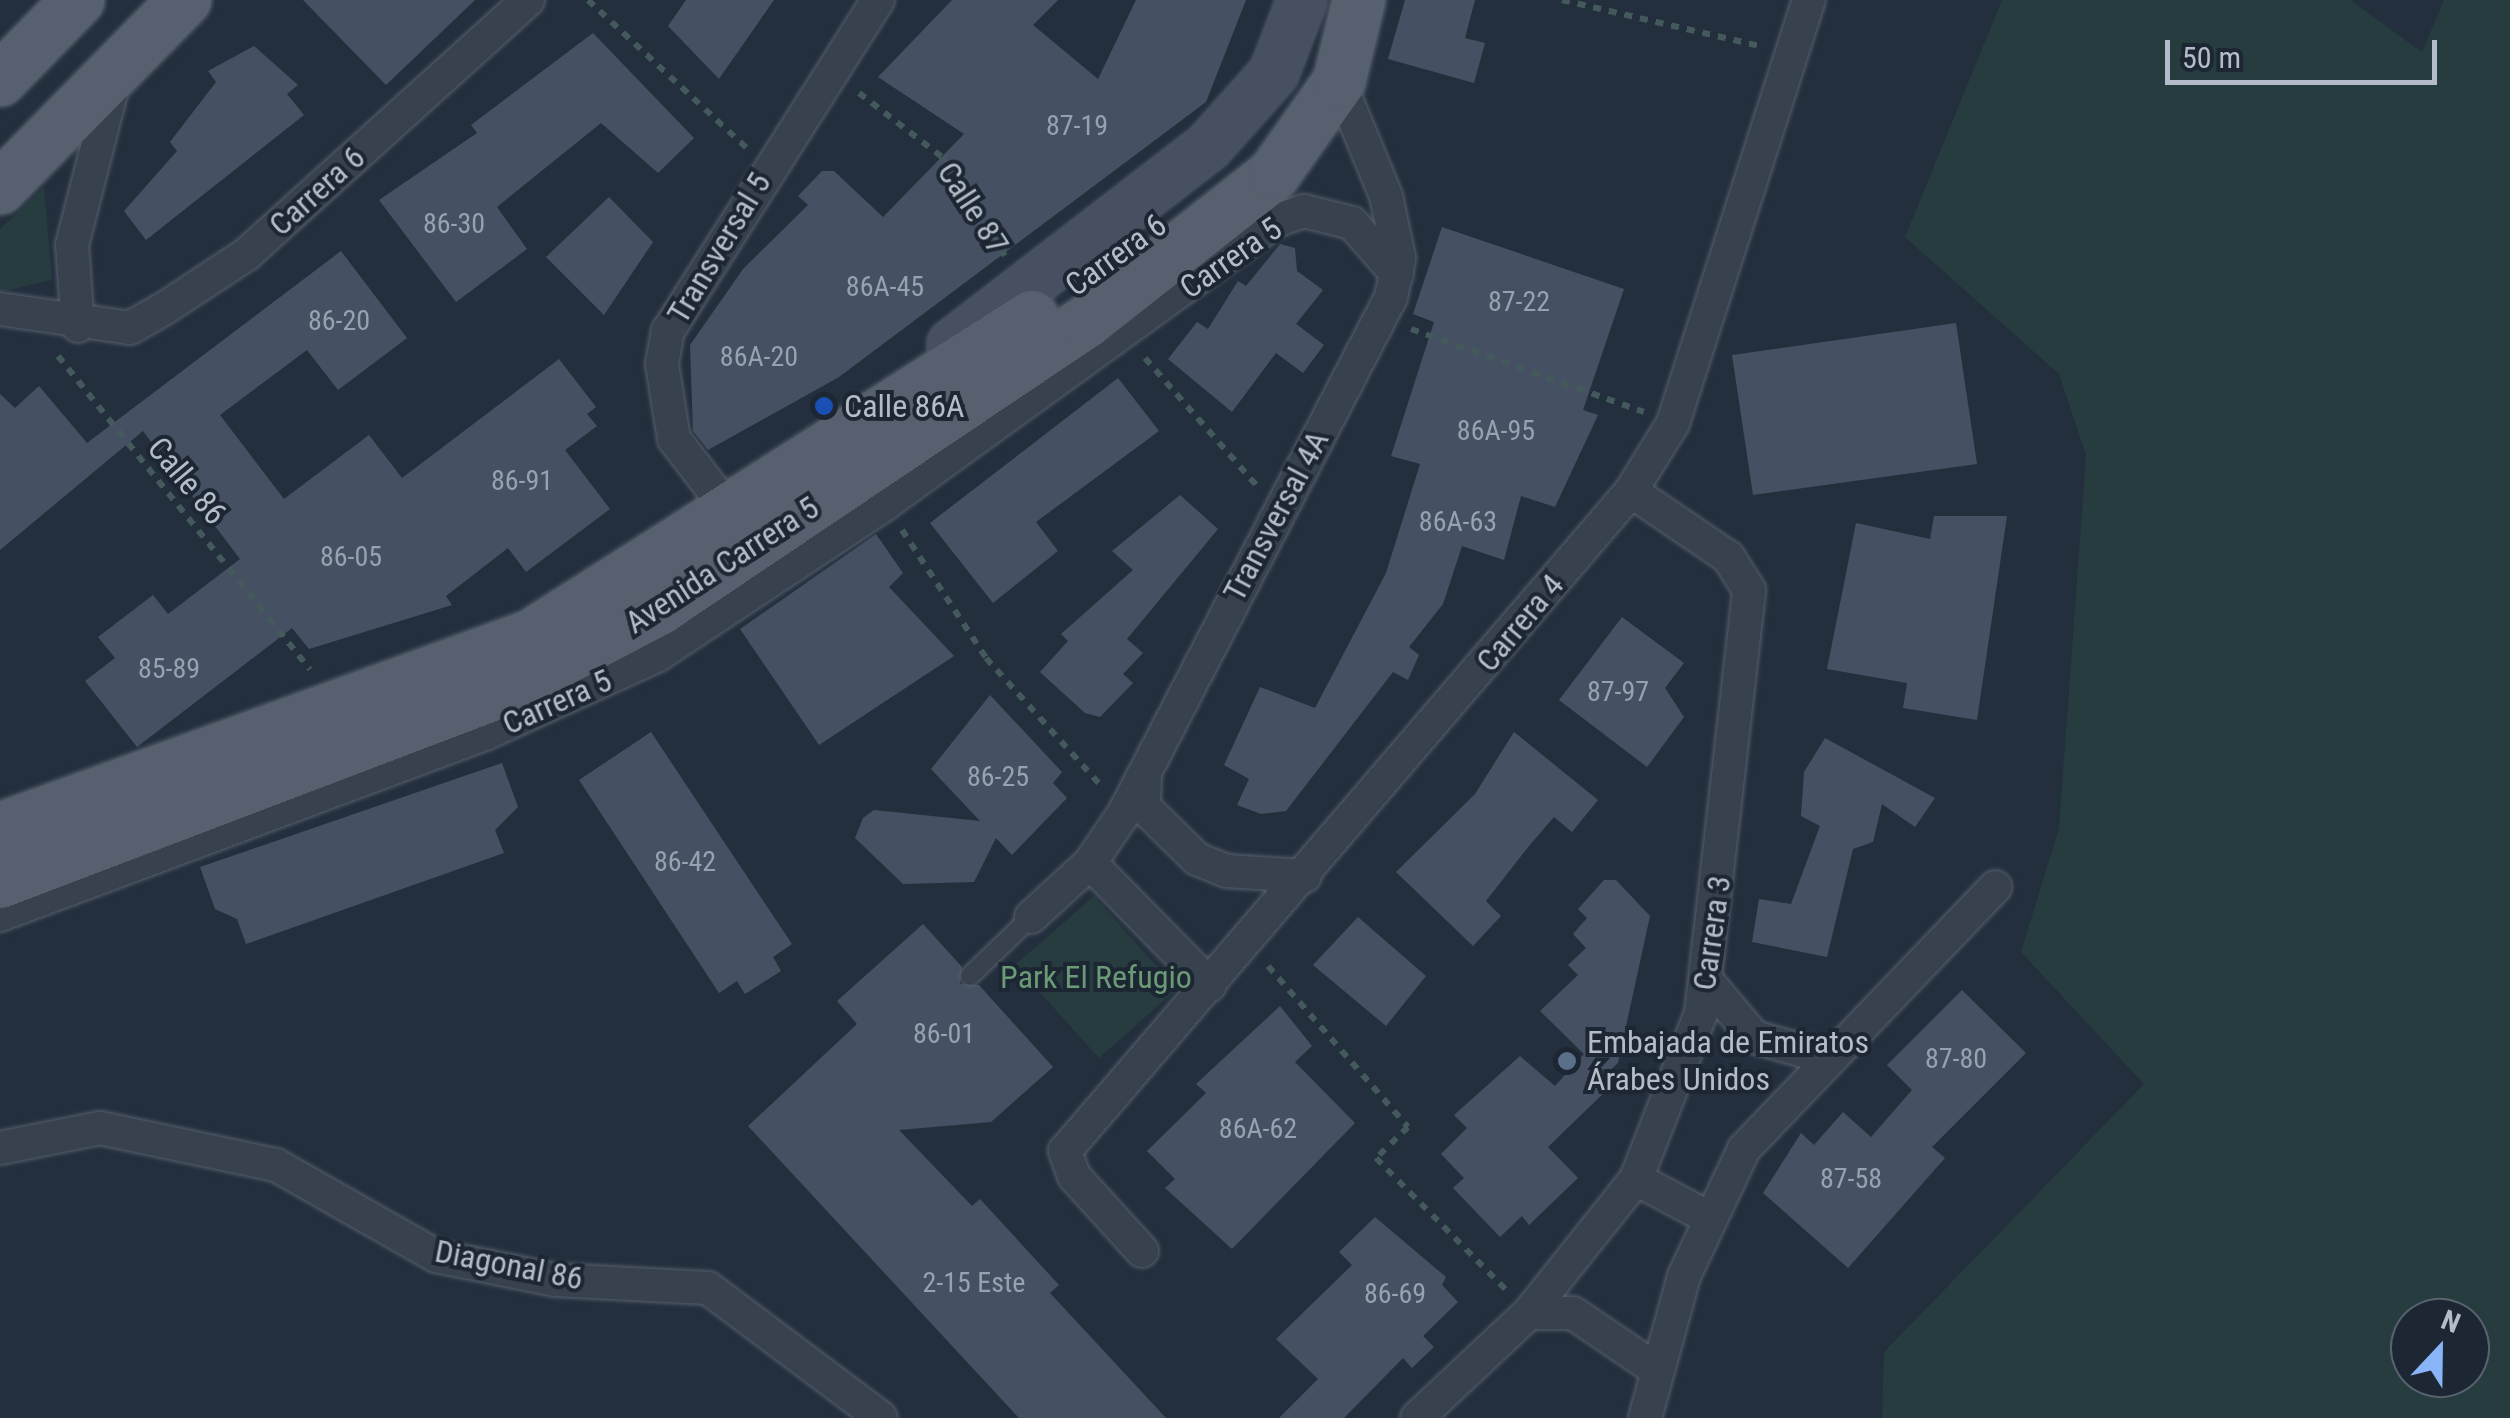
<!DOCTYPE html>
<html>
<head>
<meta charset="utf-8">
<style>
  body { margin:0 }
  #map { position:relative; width:2510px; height:1418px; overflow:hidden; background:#242f3e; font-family:"Roboto Condensed",sans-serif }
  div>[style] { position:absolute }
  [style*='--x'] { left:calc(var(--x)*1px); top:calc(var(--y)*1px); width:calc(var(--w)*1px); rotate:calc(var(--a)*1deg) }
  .green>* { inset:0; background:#263c3f }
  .building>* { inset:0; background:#455162 }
  .path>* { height:6px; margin-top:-3px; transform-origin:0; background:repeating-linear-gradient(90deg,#44595c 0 8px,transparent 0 16px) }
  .roads { filter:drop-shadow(0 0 2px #565f6c) drop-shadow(0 0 2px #565f6c) }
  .lane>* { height:18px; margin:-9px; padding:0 9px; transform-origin:9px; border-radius:9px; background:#38414e }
  .street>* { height:32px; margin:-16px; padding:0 16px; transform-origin:16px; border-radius:16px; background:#38414e }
  .secondary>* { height:48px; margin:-24px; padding:0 24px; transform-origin:24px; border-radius:24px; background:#465061 }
  .primary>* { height:52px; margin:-26px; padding:0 26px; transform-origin:26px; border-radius:26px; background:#56606e }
  .dots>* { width:28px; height:28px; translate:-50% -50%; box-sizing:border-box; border:5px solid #1d2633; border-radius:50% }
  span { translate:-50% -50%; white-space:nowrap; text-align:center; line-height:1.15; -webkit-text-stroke:8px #1d2633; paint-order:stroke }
  .number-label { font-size:28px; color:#98a1af }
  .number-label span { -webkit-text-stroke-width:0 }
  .street-label { font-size:32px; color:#b4bcc9 }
  .poi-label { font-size:32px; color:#b4bcc9 }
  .left { translate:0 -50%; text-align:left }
  .park-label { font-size:32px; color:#6b9a76 }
  .north { position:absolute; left:2390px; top:1298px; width:100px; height:100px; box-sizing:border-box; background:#1d2633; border:2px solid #59626f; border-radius:50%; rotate:22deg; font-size:28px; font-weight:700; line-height:40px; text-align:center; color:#b4bcc9 }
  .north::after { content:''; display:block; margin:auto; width:35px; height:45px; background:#8ab4f8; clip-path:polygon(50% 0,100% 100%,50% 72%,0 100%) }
  .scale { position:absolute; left:2165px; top:40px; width:272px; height:45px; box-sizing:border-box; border:5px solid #b4bcc9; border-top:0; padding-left:12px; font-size:30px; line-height:35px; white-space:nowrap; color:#b4bcc9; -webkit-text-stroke:8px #1d2633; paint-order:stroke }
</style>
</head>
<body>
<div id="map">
  <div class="green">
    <i style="clip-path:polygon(evenodd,2002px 0,2350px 0,2422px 52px,2444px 0,2510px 0,2510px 1418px,1882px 1418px,1884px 1352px,2144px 1084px,2021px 952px,2059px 828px,2086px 455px,2059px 374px,1905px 237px,2002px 0,2410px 1318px,2470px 1318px,2470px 1378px,2410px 1378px,2410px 1318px)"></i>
    <i style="clip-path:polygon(44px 187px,52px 280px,0 292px,0 229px)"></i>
    <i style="clip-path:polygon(1094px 896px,1177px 989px,1099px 1058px,1015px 965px)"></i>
  </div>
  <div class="building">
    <i style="clip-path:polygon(303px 0,475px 0,386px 85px)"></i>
    <i style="clip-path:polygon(686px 0,774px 0,719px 79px,668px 26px)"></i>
    <i style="clip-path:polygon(952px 0,1058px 0,1033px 25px,1098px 79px,1136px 0,1246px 0,1206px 102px,839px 377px,708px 450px,693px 431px,690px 345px,743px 269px,808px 205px,798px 196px,822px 171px,834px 171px,883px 217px,964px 134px,878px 77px)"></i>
    <i style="clip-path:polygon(1405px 0,1475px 0,1465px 38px,1485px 43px,1474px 83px,1388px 59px)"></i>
    <i style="clip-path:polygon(593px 33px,694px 138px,658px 173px,601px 123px,497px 207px,527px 249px,456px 302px,379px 200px,477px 133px,471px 125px)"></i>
    <i style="clip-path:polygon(254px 46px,298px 85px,287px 94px,304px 115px,146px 240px,124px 211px,177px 151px,170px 142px,216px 82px,208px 71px)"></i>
    <i style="clip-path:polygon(609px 197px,653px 242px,604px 315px,546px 257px)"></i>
    <i style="clip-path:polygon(1442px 227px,1624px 289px,1583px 410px,1598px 415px,1555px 507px,1521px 496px,1504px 560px,1462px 546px,1443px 604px,1409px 647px,1419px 655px,1408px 680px,1393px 672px,1286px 811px,1261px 814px,1237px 805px,1249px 779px,1224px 765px,1260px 687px,1315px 708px,1386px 573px,1420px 464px,1391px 456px,1434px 322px,1413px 314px)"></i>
    <i style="clip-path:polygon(1280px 244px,1295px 248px,1297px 271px,1323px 290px,1296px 324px,1324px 345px,1303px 373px,1276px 353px,1232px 412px,1168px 359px,1197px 322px,1208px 329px,1238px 281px,1246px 286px)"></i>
    <i style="clip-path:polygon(341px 251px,407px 338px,338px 390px,307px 350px,220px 415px,284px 499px,369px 435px,402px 478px,559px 359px,596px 407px,587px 414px,597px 426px,565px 450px,610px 509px,526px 572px,508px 548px,446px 596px,452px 605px,309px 649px,292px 628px,137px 747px,85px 681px,115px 658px,98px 637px,153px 595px,168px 614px,240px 559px,143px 431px,0 550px,0 394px,15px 408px,39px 386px,87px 443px)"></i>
    <i style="clip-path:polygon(1956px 323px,1977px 464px,1753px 495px,1732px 355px)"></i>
    <i style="clip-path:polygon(1118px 378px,1159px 431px,1036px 522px,1058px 551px,993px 603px,930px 523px)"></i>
    <i style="clip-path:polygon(1180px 495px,1218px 529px,1127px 639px,1143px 653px,1123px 674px,1133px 683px,1100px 717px,1085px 713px,1040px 672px,1068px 641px,1061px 634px,1133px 570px,1112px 551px)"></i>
    <i style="clip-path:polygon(1934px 516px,2007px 516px,1977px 720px,1903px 708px,1907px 683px,1827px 669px,1856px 523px,1930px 539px)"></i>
    <i style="clip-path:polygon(876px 534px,903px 573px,889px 587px,954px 656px,819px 745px,740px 629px)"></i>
    <i style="clip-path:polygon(1622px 617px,1684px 663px,1665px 688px,1684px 717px,1647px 767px,1559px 700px)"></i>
    <i style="clip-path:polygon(990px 695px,1062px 772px,1053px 783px,1067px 798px,1012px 855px,996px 838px,974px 882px,903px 884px,855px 838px,863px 818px,874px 810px,980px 821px,931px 769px)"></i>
    <i style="clip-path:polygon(651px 732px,792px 944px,773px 957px,781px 971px,745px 994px,737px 981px,719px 993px,579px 780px)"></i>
    <i style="clip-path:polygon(1514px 732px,1598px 800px,1572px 832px,1554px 817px,1529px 846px,1486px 901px,1501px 916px,1473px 946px,1396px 872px,1475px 794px)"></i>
    <i style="clip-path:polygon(1825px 738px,1935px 798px,1915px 827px,1882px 804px,1873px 842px,1853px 849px,1827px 957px,1752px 942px,1759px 899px,1791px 904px,1820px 826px,1801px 816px,1804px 772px)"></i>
    <i style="clip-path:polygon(502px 763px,518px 807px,495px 830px,504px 853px,246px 944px,237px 919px,215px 909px,200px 867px)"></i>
    <i style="clip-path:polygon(1604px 880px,1616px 880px,1650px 916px,1618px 1063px,1603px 1077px,1611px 1086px,1548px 1147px,1578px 1178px,1529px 1225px,1522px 1216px,1500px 1237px,1453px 1188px,1464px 1178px,1441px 1154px,1467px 1128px,1454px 1115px,1520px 1056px,1555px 1086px,1584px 1054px,1540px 1011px,1578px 975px,1568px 965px,1586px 948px,1573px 934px,1587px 918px,1578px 909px)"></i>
    <i style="clip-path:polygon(1358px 917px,1426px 976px,1386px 1026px,1313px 965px)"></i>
    <i style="clip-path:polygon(923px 924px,962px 967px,960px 984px,979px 985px,1053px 1067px,991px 1122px,899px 1130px,972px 1206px,980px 1199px,1059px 1285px,1050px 1293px,1166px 1418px,1019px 1418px,748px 1126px,857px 1024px,837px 1001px)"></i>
    <i style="clip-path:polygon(1962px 990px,2026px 1053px,1932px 1147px,1945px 1158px,1848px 1268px,1763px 1193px,1801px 1133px,1814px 1145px,1843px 1112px,1871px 1137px,1912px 1090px,1887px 1065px)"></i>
    <i style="clip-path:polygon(1280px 1006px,1312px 1046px,1295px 1062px,1355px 1123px,1232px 1249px,1165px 1188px,1175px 1179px,1147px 1151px,1206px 1093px,1196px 1084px)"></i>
    <i style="clip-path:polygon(1375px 1217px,1446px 1277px,1442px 1285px,1458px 1302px,1423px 1336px,1434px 1347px,1412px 1368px,1403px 1358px,1344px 1418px,1279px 1418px,1318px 1379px,1276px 1339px,1352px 1265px,1339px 1252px)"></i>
  </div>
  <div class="path">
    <i style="--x:588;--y:0;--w:219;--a:43"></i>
    <i style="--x:1562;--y:0;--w:203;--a:13.1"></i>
    <i style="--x:859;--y:93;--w:105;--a:37.6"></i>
    <i style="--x:942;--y:157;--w:117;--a:57.5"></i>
    <i style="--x:1411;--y:329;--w:247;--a:19.6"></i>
    <i style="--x:58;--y:356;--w:402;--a:51.2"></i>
    <i style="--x:1145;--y:358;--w:173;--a:48.8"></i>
    <i style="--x:902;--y:530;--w:153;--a:56.7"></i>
    <i style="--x:986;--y:658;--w:175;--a:48"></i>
    <i style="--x:1268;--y:966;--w:213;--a:49"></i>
    <i style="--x:1408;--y:1127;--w:45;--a:135.9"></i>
    <i style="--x:1376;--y:1158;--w:184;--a:45.4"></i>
  </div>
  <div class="roads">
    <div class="lane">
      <i style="--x:970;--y:976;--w:85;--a:-44"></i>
    </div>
    <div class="street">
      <i style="--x:0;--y:309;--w:131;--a:8.3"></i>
      <i style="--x:130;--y:328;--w:40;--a:-29.7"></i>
      <i style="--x:165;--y:308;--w:98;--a:-33.4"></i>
      <i style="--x:247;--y:254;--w:379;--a:-42.1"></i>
      <i style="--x:78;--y:326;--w:81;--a:-94.2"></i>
      <i style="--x:72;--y:245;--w:169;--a:-75.6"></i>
      <i style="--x:727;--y:508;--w:87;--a:-127.5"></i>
      <i style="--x:674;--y:439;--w:76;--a:-99.1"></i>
      <i style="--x:662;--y:364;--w:34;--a:-80"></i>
      <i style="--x:668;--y:331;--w:392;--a:-57.6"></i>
      <i style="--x:1145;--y:776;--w:31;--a:92"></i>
      <i style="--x:1144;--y:807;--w:74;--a:44.5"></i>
      <i style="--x:1197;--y:859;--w:31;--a:22"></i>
      <i style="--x:1226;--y:871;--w:79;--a:3.6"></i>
      <i style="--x:1090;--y:863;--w:171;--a:45.5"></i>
      <i style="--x:0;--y:915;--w:518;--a:-20.47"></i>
      <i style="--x:485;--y:734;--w:190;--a:-24.5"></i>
      <i style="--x:658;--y:655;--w:273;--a:-33.6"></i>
      <i style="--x:885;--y:504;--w:485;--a:-35.9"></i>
      <i style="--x:1278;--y:220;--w:28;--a:-19"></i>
      <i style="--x:1304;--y:211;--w:49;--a:14"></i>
      <i style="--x:1352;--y:223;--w:68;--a:48.6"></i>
      <i style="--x:1031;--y:917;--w:80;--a:-42.5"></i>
      <i style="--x:1090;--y:863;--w:60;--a:-55.8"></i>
      <i style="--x:1124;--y:813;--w:581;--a:-62.64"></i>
      <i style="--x:1391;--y:297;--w:40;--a:-78"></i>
      <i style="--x:1399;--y:258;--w:63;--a:-101.8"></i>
      <i style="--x:1386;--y:196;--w:123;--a:-112.4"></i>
      <i style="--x:1707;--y:981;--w:73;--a:50"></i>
      <i style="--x:1754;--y:1037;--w:77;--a:15.8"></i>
      <i style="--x:0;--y:1148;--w:102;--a:-11.3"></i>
      <i style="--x:100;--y:1128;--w:180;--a:11.9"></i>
      <i style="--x:276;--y:1165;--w:184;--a:29.6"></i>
      <i style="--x:436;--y:1256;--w:121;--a:11.4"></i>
      <i style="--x:555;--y:1280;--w:153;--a:3"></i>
      <i style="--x:708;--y:1288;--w:216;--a:36.9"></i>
      <i style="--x:1636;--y:1179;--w:83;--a:28.1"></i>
      <i style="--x:1142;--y:1251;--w:101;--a:-132.2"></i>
      <i style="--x:1074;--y:1176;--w:27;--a:-110"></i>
      <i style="--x:1065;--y:1151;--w:869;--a:-49.38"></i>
      <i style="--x:1631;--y:491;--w:80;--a:-58.3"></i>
      <i style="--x:1673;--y:423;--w:444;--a:-72.2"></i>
      <i style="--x:1529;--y:1313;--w:44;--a:0"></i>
      <i style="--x:1573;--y:1313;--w:102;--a:34.2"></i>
      <i style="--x:1417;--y:1418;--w:154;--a:-43.2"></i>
      <i style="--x:1529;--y:1313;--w:171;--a:-51.4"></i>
      <i style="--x:1636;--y:1179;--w:178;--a:-68.6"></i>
      <i style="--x:1701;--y:1013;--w:426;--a:-83.5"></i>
      <i style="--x:1749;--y:590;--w:39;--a:-122"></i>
      <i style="--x:1728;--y:557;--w:117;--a:-145.8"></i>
      <i style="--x:1645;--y:1418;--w:147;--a:-74.6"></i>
      <i style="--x:1684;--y:1276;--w:140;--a:-64.7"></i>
      <i style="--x:1744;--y:1149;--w:363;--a:-46.2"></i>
    </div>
    <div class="secondary">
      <i style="--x:952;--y:344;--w:323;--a:-37.6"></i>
      <i style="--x:1208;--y:147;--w:99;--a:-48.3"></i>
      <i style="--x:1274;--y:73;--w:78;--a:-69"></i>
    </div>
    <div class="primary">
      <i style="--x:0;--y:80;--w:112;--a:-45.7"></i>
      <i style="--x:0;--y:188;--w:264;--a:-45.5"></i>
      <i style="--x:0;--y:829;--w:565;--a:-19.97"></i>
      <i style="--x:531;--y:636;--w:594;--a:-32.49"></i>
      <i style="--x:0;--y:882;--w:540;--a:-20.82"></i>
      <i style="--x:505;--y:690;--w:174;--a:-27.7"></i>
      <i style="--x:659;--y:609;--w:514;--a:-33.91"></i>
      <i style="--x:1086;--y:322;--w:239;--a:-38.2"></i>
      <i style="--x:1274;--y:174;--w:113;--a:-54.8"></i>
      <i style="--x:1339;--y:82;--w:84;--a:-76.3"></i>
    </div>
  </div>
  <div class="dots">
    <i style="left:824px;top:406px;background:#1a4fb4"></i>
    <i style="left:1567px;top:1061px;background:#5c6f8a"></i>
  </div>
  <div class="number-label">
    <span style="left:1077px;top:126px">87-19</span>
    <span style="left:454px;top:224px">86-30</span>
    <span style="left:885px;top:287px">86A-45</span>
    <span style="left:1519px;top:302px">87-22</span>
    <span style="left:339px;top:321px">86-20</span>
    <span style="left:759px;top:357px">86A-20</span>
    <span style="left:1496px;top:431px">86A-95</span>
    <span style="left:522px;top:481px">86-91</span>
    <span style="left:1458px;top:522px">86A-63</span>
    <span style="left:351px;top:557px">86-05</span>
    <span style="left:169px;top:669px">85-89</span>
    <span style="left:1618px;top:692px">87-97</span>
    <span style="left:998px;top:777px">86-25</span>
    <span style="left:685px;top:862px">86-42</span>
    <span style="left:944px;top:1034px">86-01</span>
    <span style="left:1956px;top:1059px">87-80</span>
    <span style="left:1258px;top:1129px">86A-62</span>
    <span style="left:1851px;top:1179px">87-58</span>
    <span style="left:974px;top:1283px">2-15 Este</span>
    <span style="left:1395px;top:1294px">86-69</span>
  </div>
  <div class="street-label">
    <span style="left:317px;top:191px;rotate:-42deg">Carrera 6</span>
    <span style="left:973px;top:208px;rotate:57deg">Calle 87</span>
    <span style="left:719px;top:248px;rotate:-59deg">Transversal 5</span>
    <span style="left:1116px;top:255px;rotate:-36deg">Carrera 6</span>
    <span style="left:1231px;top:258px;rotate:-35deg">Carrera 5</span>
    <span style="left:187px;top:481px;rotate:50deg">Calle 86</span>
    <span style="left:1276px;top:516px;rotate:-62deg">Transversal 4A</span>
    <span style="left:722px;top:565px;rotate:-33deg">Avenida Carrera 5</span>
    <span style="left:1520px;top:623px;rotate:-50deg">Carrera 4</span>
    <span style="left:557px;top:702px;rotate:-24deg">Carrera 5</span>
    <span style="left:1712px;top:933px;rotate:-82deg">Carrera 3</span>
    <span style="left:509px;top:1265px;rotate:11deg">Diagonal 86</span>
  </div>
  <div class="poi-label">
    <span class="left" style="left:844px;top:406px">Calle 86A</span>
    <span class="left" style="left:1587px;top:1061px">Embajada de Emiratos<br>Árabes Unidos</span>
  </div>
  <div class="park-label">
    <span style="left:1096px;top:977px">Park El Refugio</span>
  </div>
  <div class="north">N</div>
  <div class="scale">50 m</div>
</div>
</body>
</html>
